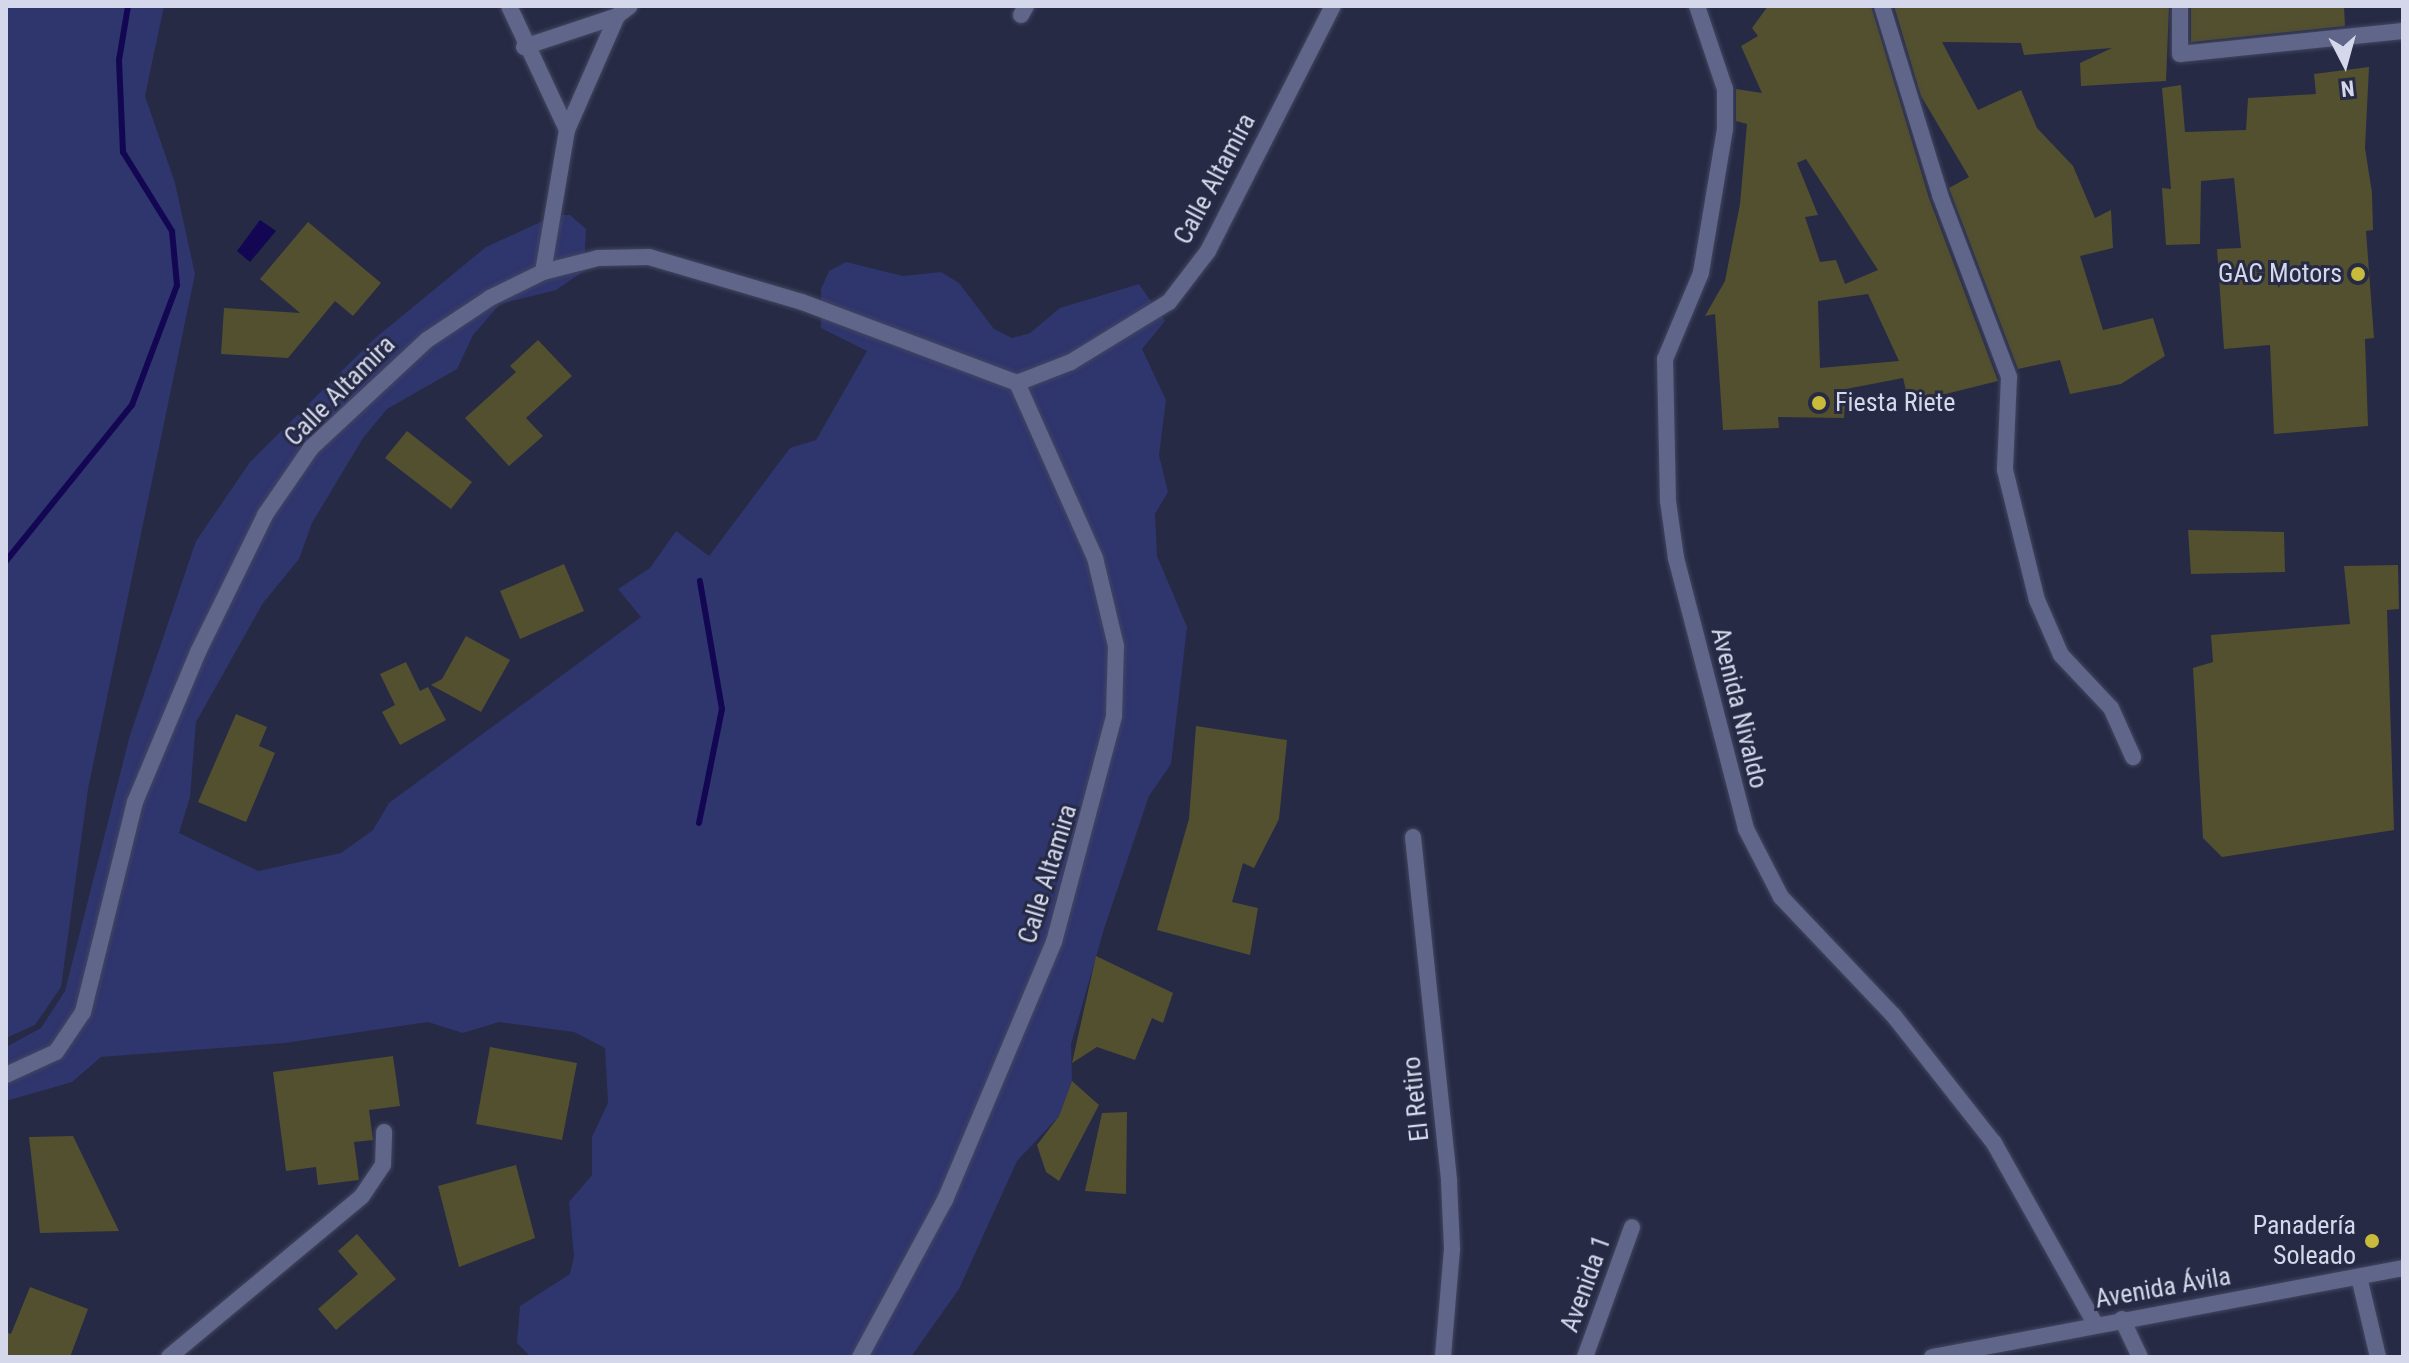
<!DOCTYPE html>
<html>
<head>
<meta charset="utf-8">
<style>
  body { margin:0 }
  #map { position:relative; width:2409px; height:1363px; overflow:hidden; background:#262a44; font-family:"Roboto Condensed",sans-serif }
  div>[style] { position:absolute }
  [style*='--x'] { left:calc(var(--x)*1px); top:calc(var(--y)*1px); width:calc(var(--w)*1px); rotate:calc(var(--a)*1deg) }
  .green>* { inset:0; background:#2f356d }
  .water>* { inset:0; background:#130754 }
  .stream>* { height:6px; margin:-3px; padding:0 3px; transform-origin:3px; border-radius:3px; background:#130754 }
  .building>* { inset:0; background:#535030 }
  .roads { filter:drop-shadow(0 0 2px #42465f) drop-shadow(0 0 2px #42465f) }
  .street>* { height:16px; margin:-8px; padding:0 8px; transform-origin:8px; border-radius:8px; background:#5f668a }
  .dots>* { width:22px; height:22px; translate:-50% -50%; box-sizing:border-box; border:4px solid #262a44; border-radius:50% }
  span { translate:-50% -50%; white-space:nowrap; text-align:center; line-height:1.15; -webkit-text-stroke:6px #262a44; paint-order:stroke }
  .street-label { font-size:26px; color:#d4d8ea }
  .poi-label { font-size:26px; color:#d4d8ea }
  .right { translate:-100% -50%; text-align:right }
  .left { translate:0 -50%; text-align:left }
  .frame { position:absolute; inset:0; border:8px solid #d4d8ea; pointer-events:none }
  .north { position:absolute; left:2305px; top:24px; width:80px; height:80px; -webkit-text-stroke:6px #262a44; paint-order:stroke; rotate:174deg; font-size:22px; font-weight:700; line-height:32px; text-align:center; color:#d4d8ea }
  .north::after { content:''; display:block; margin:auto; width:28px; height:36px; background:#d4d8ea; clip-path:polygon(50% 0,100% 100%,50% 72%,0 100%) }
</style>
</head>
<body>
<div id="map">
  <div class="green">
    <i style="clip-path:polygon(6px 6px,164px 6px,145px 96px,175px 183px,195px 274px,88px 789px,61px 987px,35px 1025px,6px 1038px)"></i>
    <i style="clip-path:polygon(556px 215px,570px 215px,586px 229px,584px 271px,556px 290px,500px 304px,473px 335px,457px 369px,387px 409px,363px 438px,312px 523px,299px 559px,263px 603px,196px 722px,190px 797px,179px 833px,258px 871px,341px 853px,373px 830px,389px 803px,641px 617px,618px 589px,650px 568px,676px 531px,709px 556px,790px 448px,816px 440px,867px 351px,821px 328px,821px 289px,829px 271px,846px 262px,903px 276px,941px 272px,959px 283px,994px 329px,1012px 338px,1030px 333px,1060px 308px,1139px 284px,1165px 321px,1142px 349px,1166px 400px,1159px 455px,1168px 492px,1155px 514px,1157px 556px,1187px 627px,1171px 764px,1149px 796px,1104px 929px,1071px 1044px,1072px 1081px,1059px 1116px,1017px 1161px,959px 1289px,911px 1357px,531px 1357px,517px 1343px,520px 1306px,570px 1274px,574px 1256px,569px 1202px,592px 1175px,592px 1137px,608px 1103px,605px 1048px,574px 1032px,499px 1022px,463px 1033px,428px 1022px,285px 1043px,101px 1057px,72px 1082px,6px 1101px,6px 1047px,41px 1028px,65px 991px,130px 735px,196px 541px,250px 462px,374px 339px,486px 247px)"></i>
  </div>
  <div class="water">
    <i style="clip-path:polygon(260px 220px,276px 231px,250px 262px,237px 251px)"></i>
  </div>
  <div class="stream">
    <i style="--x:6;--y:561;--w:201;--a:-51.1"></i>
    <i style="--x:132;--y:405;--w:128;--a:-69.4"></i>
    <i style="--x:177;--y:285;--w:54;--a:-95.3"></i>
    <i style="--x:172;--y:231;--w:93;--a:-121.8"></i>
    <i style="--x:123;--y:152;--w:92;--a:-92.5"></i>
    <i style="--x:119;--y:60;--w:55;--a:-80.5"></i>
    <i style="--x:699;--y:823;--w:116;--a:-78.6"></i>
    <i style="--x:722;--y:709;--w:130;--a:-99.8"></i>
  </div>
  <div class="building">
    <i style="clip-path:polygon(evenodd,1768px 6px,1871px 6px,1929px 198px,1998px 381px,1909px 403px,1903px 378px,1846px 389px,1844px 418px,1778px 417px,1779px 428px,1723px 430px,1715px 314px,1705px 316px,1725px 281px,1740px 204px,1747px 124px,1736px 121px,1736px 89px,1762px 93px,1741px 46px,1758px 36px,1752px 28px,1768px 6px,1806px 159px,1878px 270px,1845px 284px,1836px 260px,1820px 262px,1805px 217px,1818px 215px,1797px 163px,1806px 159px,1768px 6px,1868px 294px,1899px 361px,1820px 368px,1818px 301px,1868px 294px)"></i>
    <i style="clip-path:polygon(1894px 6px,2169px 6px,2166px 81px,2081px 86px,2080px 63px,2112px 48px,2024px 55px,2021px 43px,1942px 42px,1978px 110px,2021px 90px,2037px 128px,2073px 166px,2095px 218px,2111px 210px,2113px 248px,2080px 256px,2103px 330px,2153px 318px,2165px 356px,2121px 384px,2070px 394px,2060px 360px,2018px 369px,1949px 188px,1969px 177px,1921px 96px)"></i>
    <i style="clip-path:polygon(2191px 6px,2344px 6px,2345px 26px,2191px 42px)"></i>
    <i style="clip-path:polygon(2369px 67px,2365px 148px,2372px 193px,2373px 230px,2366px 231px,2374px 338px,2365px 339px,2368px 426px,2274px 434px,2270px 345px,2224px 349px,2217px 249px,2241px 248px,2234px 178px,2201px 181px,2200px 244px,2166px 245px,2162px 188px,2171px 189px,2162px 88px,2181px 85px,2185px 132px,2246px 130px,2248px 98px,2316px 94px,2314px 74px)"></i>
    <i style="clip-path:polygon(308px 222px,381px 283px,353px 316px,335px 301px,288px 358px,221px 354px,224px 308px,300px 313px,260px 279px)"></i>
    <i style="clip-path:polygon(538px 340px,572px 376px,526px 418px,543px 436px,509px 466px,465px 418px,516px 372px,510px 366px)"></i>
    <i style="clip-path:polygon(407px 431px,472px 482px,451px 509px,385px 458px)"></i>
    <i style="clip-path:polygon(2188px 530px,2284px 532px,2285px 572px,2191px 574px)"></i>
    <i style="clip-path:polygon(564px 564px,584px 611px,520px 639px,500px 591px)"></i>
    <i style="clip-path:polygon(2398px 565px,2399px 609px,2387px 610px,2394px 830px,2222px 857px,2203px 838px,2193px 668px,2213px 662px,2211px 635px,2350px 624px,2344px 566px)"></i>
    <i style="clip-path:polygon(466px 636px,510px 660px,481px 712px,431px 685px,442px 679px)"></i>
    <i style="clip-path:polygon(406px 662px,420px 691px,428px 687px,446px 720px,400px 745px,382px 712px,395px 705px,380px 674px)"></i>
    <i style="clip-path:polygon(236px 714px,267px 727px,259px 746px,275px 753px,246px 822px,198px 802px)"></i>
    <i style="clip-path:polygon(1196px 726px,1287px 740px,1279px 819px,1254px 868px,1243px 863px,1232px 902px,1258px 908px,1250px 955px,1157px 930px,1189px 819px)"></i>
    <i style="clip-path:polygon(1096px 956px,1173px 993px,1163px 1023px,1152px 1018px,1135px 1060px,1097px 1047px,1072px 1063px)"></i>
    <i style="clip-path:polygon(490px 1047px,577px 1063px,562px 1140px,476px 1124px)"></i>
    <i style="clip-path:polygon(393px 1056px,400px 1106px,369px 1110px,373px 1140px,354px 1142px,359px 1180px,318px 1185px,316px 1167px,286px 1171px,273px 1072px)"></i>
    <i style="clip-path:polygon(1072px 1081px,1099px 1105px,1059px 1181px,1046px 1172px,1037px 1145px,1059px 1116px)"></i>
    <i style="clip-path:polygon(1127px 1112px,1126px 1194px,1085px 1191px,1102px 1113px)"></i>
    <i style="clip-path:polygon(73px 1136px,119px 1231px,40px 1233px,29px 1137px)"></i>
    <i style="clip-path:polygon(516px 1165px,535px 1238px,459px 1267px,438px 1186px)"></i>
    <i style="clip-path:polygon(357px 1234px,396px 1279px,336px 1330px,318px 1309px,358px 1274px,338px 1251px)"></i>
    <i style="clip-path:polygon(30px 1287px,88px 1309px,70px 1357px,6px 1357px,6px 1332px,11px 1334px)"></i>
  </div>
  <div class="roads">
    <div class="street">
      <i style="--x:509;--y:6;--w:137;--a:64.9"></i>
      <i style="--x:567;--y:130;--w:144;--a:99.6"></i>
      <i style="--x:1697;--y:6;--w:88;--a:71.4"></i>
      <i style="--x:1725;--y:89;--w:40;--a:90"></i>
      <i style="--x:1725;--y:129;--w:146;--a:99.5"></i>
      <i style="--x:1701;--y:273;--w:93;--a:112.7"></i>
      <i style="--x:1665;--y:359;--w:142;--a:88.8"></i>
      <i style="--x:1668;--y:501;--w:58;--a:82"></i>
      <i style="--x:1676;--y:558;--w:280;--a:75.5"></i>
      <i style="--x:1746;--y:829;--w:76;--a:62.8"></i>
      <i style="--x:1781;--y:897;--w:164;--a:46.5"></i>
      <i style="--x:1894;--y:1016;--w:162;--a:51.8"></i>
      <i style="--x:1994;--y:1143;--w:207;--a:60.8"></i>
      <i style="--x:1882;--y:6;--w:198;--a:72.9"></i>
      <i style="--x:1940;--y:195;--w:195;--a:69.2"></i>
      <i style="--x:2009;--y:377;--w:93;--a:92.5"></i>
      <i style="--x:2005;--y:470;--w:134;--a:76.2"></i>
      <i style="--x:2037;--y:600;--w:60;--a:66.4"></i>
      <i style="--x:2061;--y:655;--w:73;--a:46.7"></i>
      <i style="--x:2111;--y:708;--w:54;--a:65.8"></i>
      <i style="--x:2180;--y:6;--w:48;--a:90"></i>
      <i style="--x:2180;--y:54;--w:224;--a:-5.9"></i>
      <i style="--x:1021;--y:15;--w:10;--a:-61"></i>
      <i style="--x:524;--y:47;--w:98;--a:-18.4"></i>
      <i style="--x:567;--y:130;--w:124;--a:-66.3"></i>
      <i style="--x:617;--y:16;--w:16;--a:-38"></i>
      <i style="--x:1413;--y:837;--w:347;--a:84"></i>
      <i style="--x:1449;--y:1182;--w:67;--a:87.4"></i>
      <i style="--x:1452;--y:1249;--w:108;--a:94.8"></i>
      <i style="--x:6;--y:1075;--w:55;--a:-24.7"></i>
      <i style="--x:56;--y:1052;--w:48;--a:-56"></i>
      <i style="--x:83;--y:1012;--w:216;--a:-76.1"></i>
      <i style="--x:135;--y:802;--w:163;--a:-67.2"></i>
      <i style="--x:198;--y:652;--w:153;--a:-63.9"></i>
      <i style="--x:265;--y:515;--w:81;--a:-55.5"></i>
      <i style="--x:311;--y:448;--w:158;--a:-43"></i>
      <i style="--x:427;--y:340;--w:76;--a:-33.7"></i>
      <i style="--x:490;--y:298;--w:59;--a:-26.1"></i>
      <i style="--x:543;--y:272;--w:57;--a:-14.3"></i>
      <i style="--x:598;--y:258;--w:51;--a:-1.1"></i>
      <i style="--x:649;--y:257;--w:159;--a:16.4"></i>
      <i style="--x:802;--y:302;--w:230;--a:20.6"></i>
      <i style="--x:1017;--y:383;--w:58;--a:-21.3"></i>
      <i style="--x:1071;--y:362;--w:115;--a:-31.5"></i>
      <i style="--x:1169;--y:302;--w:64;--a:-52.6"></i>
      <i style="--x:1208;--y:251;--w:275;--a:-63"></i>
      <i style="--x:2359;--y:1277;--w:82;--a:76.6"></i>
      <i style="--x:2122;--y:1319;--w:42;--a:64.7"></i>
      <i style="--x:169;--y:1357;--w:251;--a:-39.8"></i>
      <i style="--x:362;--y:1196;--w:37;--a:-56"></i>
      <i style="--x:383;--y:1165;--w:33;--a:-88"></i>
      <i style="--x:860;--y:1357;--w:179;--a:-61.6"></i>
      <i style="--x:945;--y:1200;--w:280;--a:-67.1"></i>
      <i style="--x:1054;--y:942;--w:234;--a:-75.1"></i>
      <i style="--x:1114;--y:716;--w:70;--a:-88.4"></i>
      <i style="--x:1116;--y:646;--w:90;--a:-103.4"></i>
      <i style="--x:1095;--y:558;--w:192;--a:-114"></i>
      <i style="--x:1585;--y:1357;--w:138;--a:-70.1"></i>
      <i style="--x:1932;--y:1357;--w:479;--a:-10.7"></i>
    </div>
  </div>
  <div class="dots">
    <i style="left:2358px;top:274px;background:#c8bb3b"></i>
    <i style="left:1819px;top:403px;background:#c8bb3b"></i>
    <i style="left:2372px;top:1241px;background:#c8bb3b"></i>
  </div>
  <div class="street-label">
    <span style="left:1215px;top:179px;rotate:-62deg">Calle Altamira</span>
    <span style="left:340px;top:391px;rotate:-45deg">Calle Altamira</span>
    <span style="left:1739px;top:708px;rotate:76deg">Avenida Nivaldo</span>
    <span style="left:1048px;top:874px;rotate:-73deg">Calle Altamira</span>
    <span style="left:1416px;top:1099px;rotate:-96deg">El Retiro</span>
    <span style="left:1586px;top:1284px;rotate:-70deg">Avenida 1</span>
    <span style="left:2163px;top:1288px;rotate:-10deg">Avenida Ávila</span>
  </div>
  <div class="poi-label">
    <span class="right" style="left:2342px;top:274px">GAC Motors</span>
    <span class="left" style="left:1835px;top:403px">Fiesta Riete</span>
    <span class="right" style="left:2356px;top:1241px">Panadería<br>Soleado</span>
  </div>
  <div class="frame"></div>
  <div class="north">N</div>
</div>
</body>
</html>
